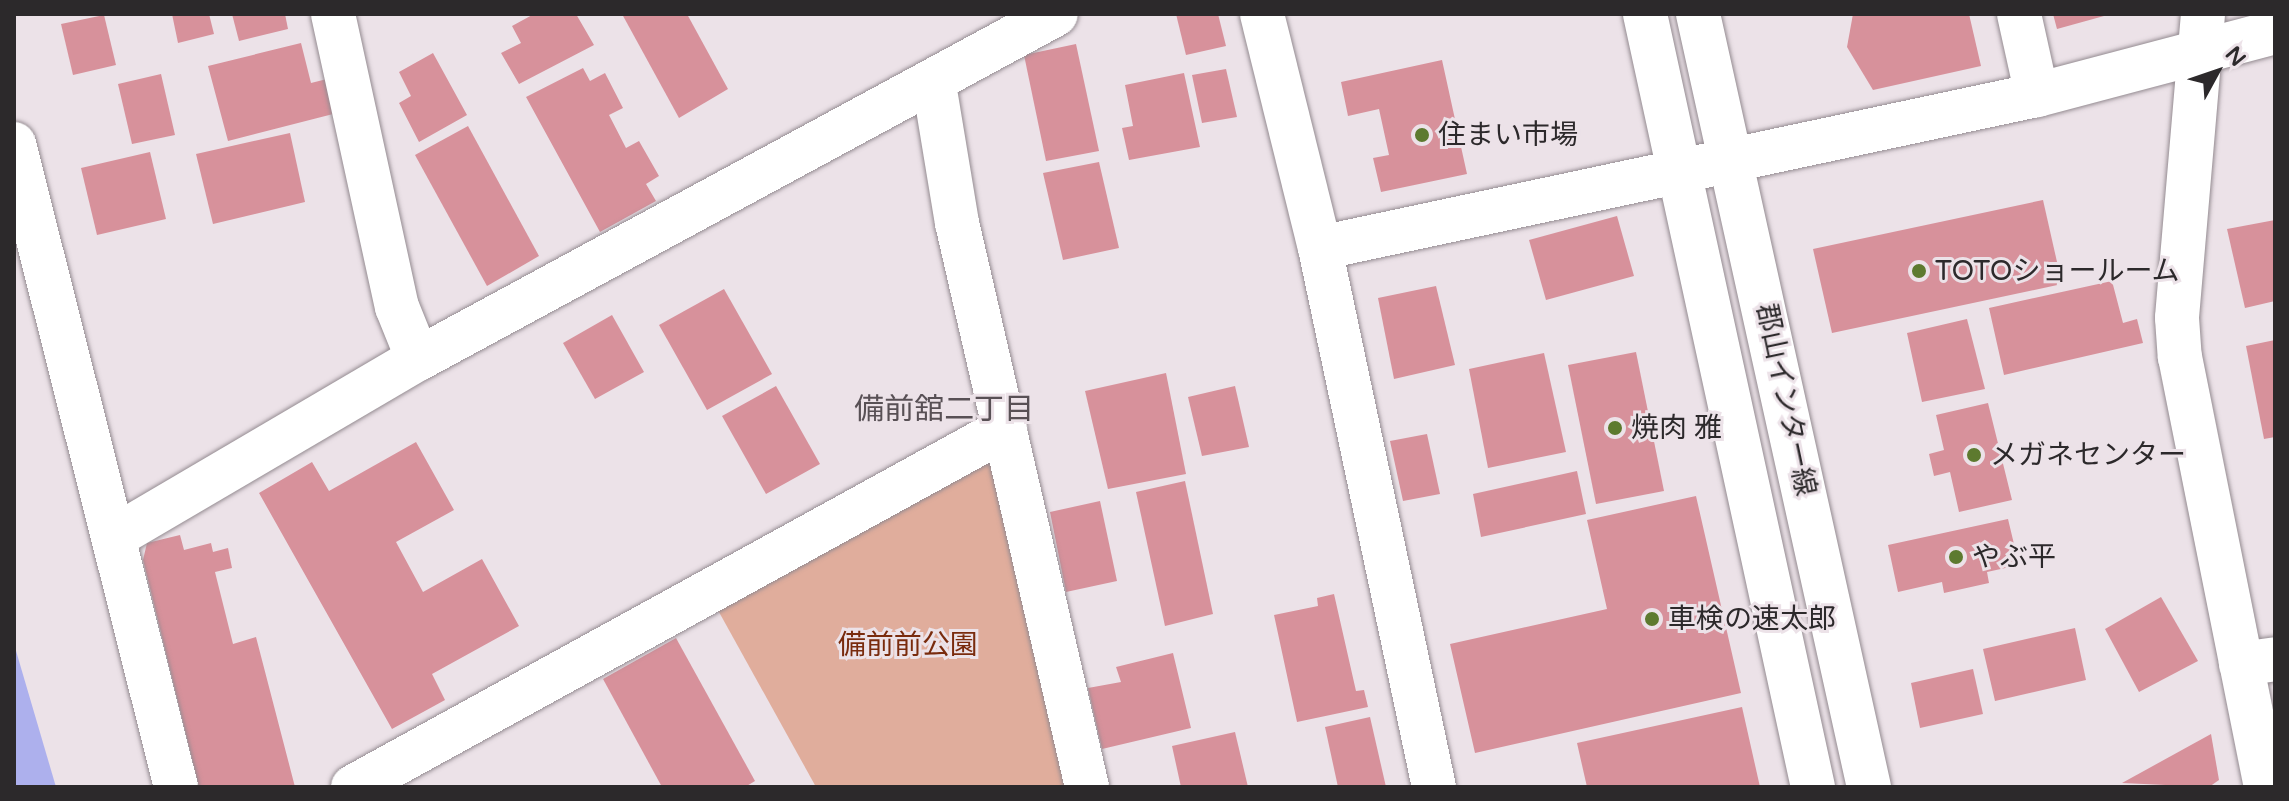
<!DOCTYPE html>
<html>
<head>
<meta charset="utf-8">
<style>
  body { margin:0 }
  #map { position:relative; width:2289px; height:801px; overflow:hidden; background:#ece2e8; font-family:"Varela Round","Noto Sans JP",sans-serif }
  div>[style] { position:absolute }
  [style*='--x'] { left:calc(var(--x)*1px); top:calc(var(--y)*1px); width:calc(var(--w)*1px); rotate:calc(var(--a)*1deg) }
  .green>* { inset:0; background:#e0ad9c }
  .water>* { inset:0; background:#adb0ed }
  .building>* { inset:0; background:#d7919b }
  .roads { filter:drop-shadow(0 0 2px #948b91) drop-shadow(0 0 2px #948b91) }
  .street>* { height:44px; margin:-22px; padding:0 22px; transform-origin:22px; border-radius:22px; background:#fff }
  .secondary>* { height:44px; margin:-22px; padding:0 22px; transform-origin:22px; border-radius:22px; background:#fff }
  .dots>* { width:22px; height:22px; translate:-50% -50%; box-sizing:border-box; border:4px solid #ece2e8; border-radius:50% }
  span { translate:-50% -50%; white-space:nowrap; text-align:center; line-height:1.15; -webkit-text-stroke:6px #ece2e8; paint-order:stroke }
  .poi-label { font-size:28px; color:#2c292b }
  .left { translate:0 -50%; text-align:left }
  .street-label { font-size:28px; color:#2c292b }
  .park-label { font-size:28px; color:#792b0d }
  .neighbourhood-label { font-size:30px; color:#585055 }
  .frame { position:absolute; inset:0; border:16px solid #2c292b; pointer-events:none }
  .north { position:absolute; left:2177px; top:32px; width:80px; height:80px; -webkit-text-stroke:6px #ece2e8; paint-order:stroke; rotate:50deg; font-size:22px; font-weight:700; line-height:32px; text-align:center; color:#2c292b }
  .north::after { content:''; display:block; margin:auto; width:28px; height:36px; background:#2c292b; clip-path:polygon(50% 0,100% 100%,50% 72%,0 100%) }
</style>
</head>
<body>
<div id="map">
  <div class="green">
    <i style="clip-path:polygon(1005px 429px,1087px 787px,816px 787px,709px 594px)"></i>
  </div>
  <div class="water">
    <i style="clip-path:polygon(14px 644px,56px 787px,14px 787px)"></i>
  </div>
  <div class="building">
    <i style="clip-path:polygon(172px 14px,209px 14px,214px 34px,178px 43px)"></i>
    <i style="clip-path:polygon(232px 14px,285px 14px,288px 29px,239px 41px)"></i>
    <i style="clip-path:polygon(534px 14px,576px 14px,594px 45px,519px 84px,501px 53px,521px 43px,512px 26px)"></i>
    <i style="clip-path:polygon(622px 14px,687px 14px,728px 89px,679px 118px)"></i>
    <i style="clip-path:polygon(1176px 14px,1218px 14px,1226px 46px,1186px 55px)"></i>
    <i style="clip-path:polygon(1853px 14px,1969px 14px,1981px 66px,1873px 90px,1847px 47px)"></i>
    <i style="clip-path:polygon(2053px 14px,2103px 14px,2104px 16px,2057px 29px)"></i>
    <i style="clip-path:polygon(104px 15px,116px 65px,73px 75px,61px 24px)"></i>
    <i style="clip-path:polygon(301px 43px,311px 83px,327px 79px,337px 113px,228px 141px,208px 66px)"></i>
    <i style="clip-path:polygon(1076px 44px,1099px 151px,1046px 161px,1024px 55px)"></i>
    <i style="clip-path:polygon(433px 53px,467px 115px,419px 142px,399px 103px,411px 96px,399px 72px)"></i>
    <i style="clip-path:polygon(1442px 60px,1467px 174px,1381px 192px,1373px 158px,1389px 155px,1379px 109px,1348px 116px,1341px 82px)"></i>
    <i style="clip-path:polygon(583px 68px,590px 81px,605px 73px,623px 108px,609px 115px,626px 148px,639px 141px,659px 176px,646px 184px,656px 201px,600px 232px,526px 97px)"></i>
    <i style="clip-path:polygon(1226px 69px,1237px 117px,1202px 123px,1192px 75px)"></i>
    <i style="clip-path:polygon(1184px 73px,1200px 147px,1129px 160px,1122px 128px,1133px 126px,1125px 85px)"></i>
    <i style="clip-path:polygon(161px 74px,175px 135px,132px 144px,118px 84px)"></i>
    <i style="clip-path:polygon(468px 126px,539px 256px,487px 286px,415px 155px)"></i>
    <i style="clip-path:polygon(290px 133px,305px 202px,213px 224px,196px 154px)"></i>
    <i style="clip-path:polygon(150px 152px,166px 219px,97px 235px,81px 168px)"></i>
    <i style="clip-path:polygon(1099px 162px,1119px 248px,1063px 260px,1043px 173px)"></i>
    <i style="clip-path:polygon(2043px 200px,2062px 284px,1832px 333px,1813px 249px)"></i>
    <i style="clip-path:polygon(1617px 216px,1634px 276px,1546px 300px,1529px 240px)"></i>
    <i style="clip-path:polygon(2275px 220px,2275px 301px,2245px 308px,2227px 229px)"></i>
    <i style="clip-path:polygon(2112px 281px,2123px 323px,2137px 319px,2143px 343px,2004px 375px,1989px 308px)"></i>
    <i style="clip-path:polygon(1436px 286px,1455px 365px,1394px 379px,1378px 298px)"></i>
    <i style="clip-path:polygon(724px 289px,772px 374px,707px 410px,659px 325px)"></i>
    <i style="clip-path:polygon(612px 315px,644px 372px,595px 399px,563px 343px)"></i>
    <i style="clip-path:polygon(1967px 319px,1985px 389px,1922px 402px,1907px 333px)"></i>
    <i style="clip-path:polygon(2275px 340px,2275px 437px,2264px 439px,2246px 346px)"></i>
    <i style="clip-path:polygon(1636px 352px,1664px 491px,1596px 504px,1568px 365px)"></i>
    <i style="clip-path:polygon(1544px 353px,1566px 452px,1488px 468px,1469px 369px)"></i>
    <i style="clip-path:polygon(1166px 373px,1186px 474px,1108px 489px,1085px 391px)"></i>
    <i style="clip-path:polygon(776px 386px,820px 464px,766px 494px,722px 416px)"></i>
    <i style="clip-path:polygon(1235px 386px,1249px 447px,1202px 456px,1188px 397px)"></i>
    <i style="clip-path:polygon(1988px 403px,2012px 500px,1959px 512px,1950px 472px,1934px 476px,1929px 454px,1944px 450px,1936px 415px)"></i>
    <i style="clip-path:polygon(1427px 434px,1440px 494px,1403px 501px,1390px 441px)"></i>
    <i style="clip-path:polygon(416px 442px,454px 510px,396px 542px,423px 592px,482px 559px,519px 626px,432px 674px,445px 700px,392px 729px,259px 493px,312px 462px,329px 491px)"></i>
    <i style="clip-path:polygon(1577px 471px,1586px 514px,1481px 537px,1473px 494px)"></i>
    <i style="clip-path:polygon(1185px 481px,1213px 614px,1165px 626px,1136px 492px)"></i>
    <i style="clip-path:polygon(1696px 496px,1741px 693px,1475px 753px,1450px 644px,1607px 609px,1587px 520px)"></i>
    <i style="clip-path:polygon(1100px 501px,1117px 581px,1066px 592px,1050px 512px)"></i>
    <i style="clip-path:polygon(2008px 519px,2019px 565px,1987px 572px,1989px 583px,1944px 593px,1942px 582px,1898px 592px,1888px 545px)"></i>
    <i style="clip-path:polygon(180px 535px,184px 550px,211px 543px,213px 552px,228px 548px,232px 568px,215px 572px,233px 644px,256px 637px,295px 787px,199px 787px,143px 560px,147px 543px)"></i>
    <i style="clip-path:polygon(1334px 594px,1356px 691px,1364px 690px,1368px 707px,1297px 722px,1274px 615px,1318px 606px,1317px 598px)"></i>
    <i style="clip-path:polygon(2161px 597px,2198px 661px,2139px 692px,2105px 629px)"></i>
    <i style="clip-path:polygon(2075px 628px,2086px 680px,1995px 701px,1983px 649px)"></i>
    <i style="clip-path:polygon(676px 638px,755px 781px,745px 787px,662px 787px,603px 679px)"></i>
    <i style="clip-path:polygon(1173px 653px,1191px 728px,1102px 749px,1088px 688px,1121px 682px,1116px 667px)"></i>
    <i style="clip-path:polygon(1973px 669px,1983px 714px,1920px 728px,1911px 683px)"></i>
    <i style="clip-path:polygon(1742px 707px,1760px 787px,1587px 787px,1577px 743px)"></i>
    <i style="clip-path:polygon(1370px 717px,1386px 787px,1338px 787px,1325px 727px)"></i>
    <i style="clip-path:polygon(1235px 732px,1248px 787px,1181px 787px,1172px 746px)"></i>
    <i style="clip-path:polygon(2211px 734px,2219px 780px,2209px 787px,2122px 783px)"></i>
  </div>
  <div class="roads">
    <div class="street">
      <i style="--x:333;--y:14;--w:300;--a:77.7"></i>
      <i style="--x:397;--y:307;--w:56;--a:68"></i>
      <i style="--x:1262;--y:14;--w:241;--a:76.1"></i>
      <i style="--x:1320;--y:248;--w:551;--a:78.06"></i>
      <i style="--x:2019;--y:14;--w:83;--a:77.5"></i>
      <i style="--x:934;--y:84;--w:141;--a:80.6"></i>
      <i style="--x:957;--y:223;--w:579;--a:77.02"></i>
      <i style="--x:14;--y:144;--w:663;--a:75.86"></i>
      <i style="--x:1320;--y:248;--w:733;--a:-12.05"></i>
      <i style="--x:2037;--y:95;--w:246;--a:-14.8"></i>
      <i style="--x:114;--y:537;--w:352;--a:-30.4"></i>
      <i style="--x:418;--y:359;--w:725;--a:-28.4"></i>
      <i style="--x:2241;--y:664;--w:34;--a:-8"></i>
      <i style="--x:353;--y:787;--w:744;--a:-28.77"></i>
    </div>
    <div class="secondary">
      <i style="--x:1645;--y:14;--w:791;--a:77.74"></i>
      <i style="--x:1698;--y:14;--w:792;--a:77.53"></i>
      <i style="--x:2203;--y:14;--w:305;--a:94.9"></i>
      <i style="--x:2177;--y:318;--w:39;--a:86"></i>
      <i style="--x:2180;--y:357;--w:439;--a:78.7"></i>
    </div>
  </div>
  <div class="dots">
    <i style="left:1422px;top:135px;background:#5d7a2f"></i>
    <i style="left:1919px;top:271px;background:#5d7a2f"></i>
    <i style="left:1615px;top:428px;background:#5d7a2f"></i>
    <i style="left:1974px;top:455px;background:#5d7a2f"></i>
    <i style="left:1956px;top:557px;background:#5d7a2f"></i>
    <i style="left:1652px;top:619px;background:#5d7a2f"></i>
  </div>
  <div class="poi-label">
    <span class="left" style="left:1438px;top:135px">住まい市場</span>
    <span class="left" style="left:1935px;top:271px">TOTOショールーム</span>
    <span class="left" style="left:1631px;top:428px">焼肉 雅</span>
    <span class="left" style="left:1990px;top:455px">メガネセンター</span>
    <span class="left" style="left:1972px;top:557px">やぶ平</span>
    <span class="left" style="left:1668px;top:619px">車検の速太郎</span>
  </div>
  <div class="street-label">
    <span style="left:1786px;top:400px;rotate:78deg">郡山インター線</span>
  </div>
  <div class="park-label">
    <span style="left:908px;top:645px">備前前公園</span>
  </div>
  <div class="neighbourhood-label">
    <span style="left:944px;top:410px">備前舘二丁目</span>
  </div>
  <div class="frame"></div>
  <div class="north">N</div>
</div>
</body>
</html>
